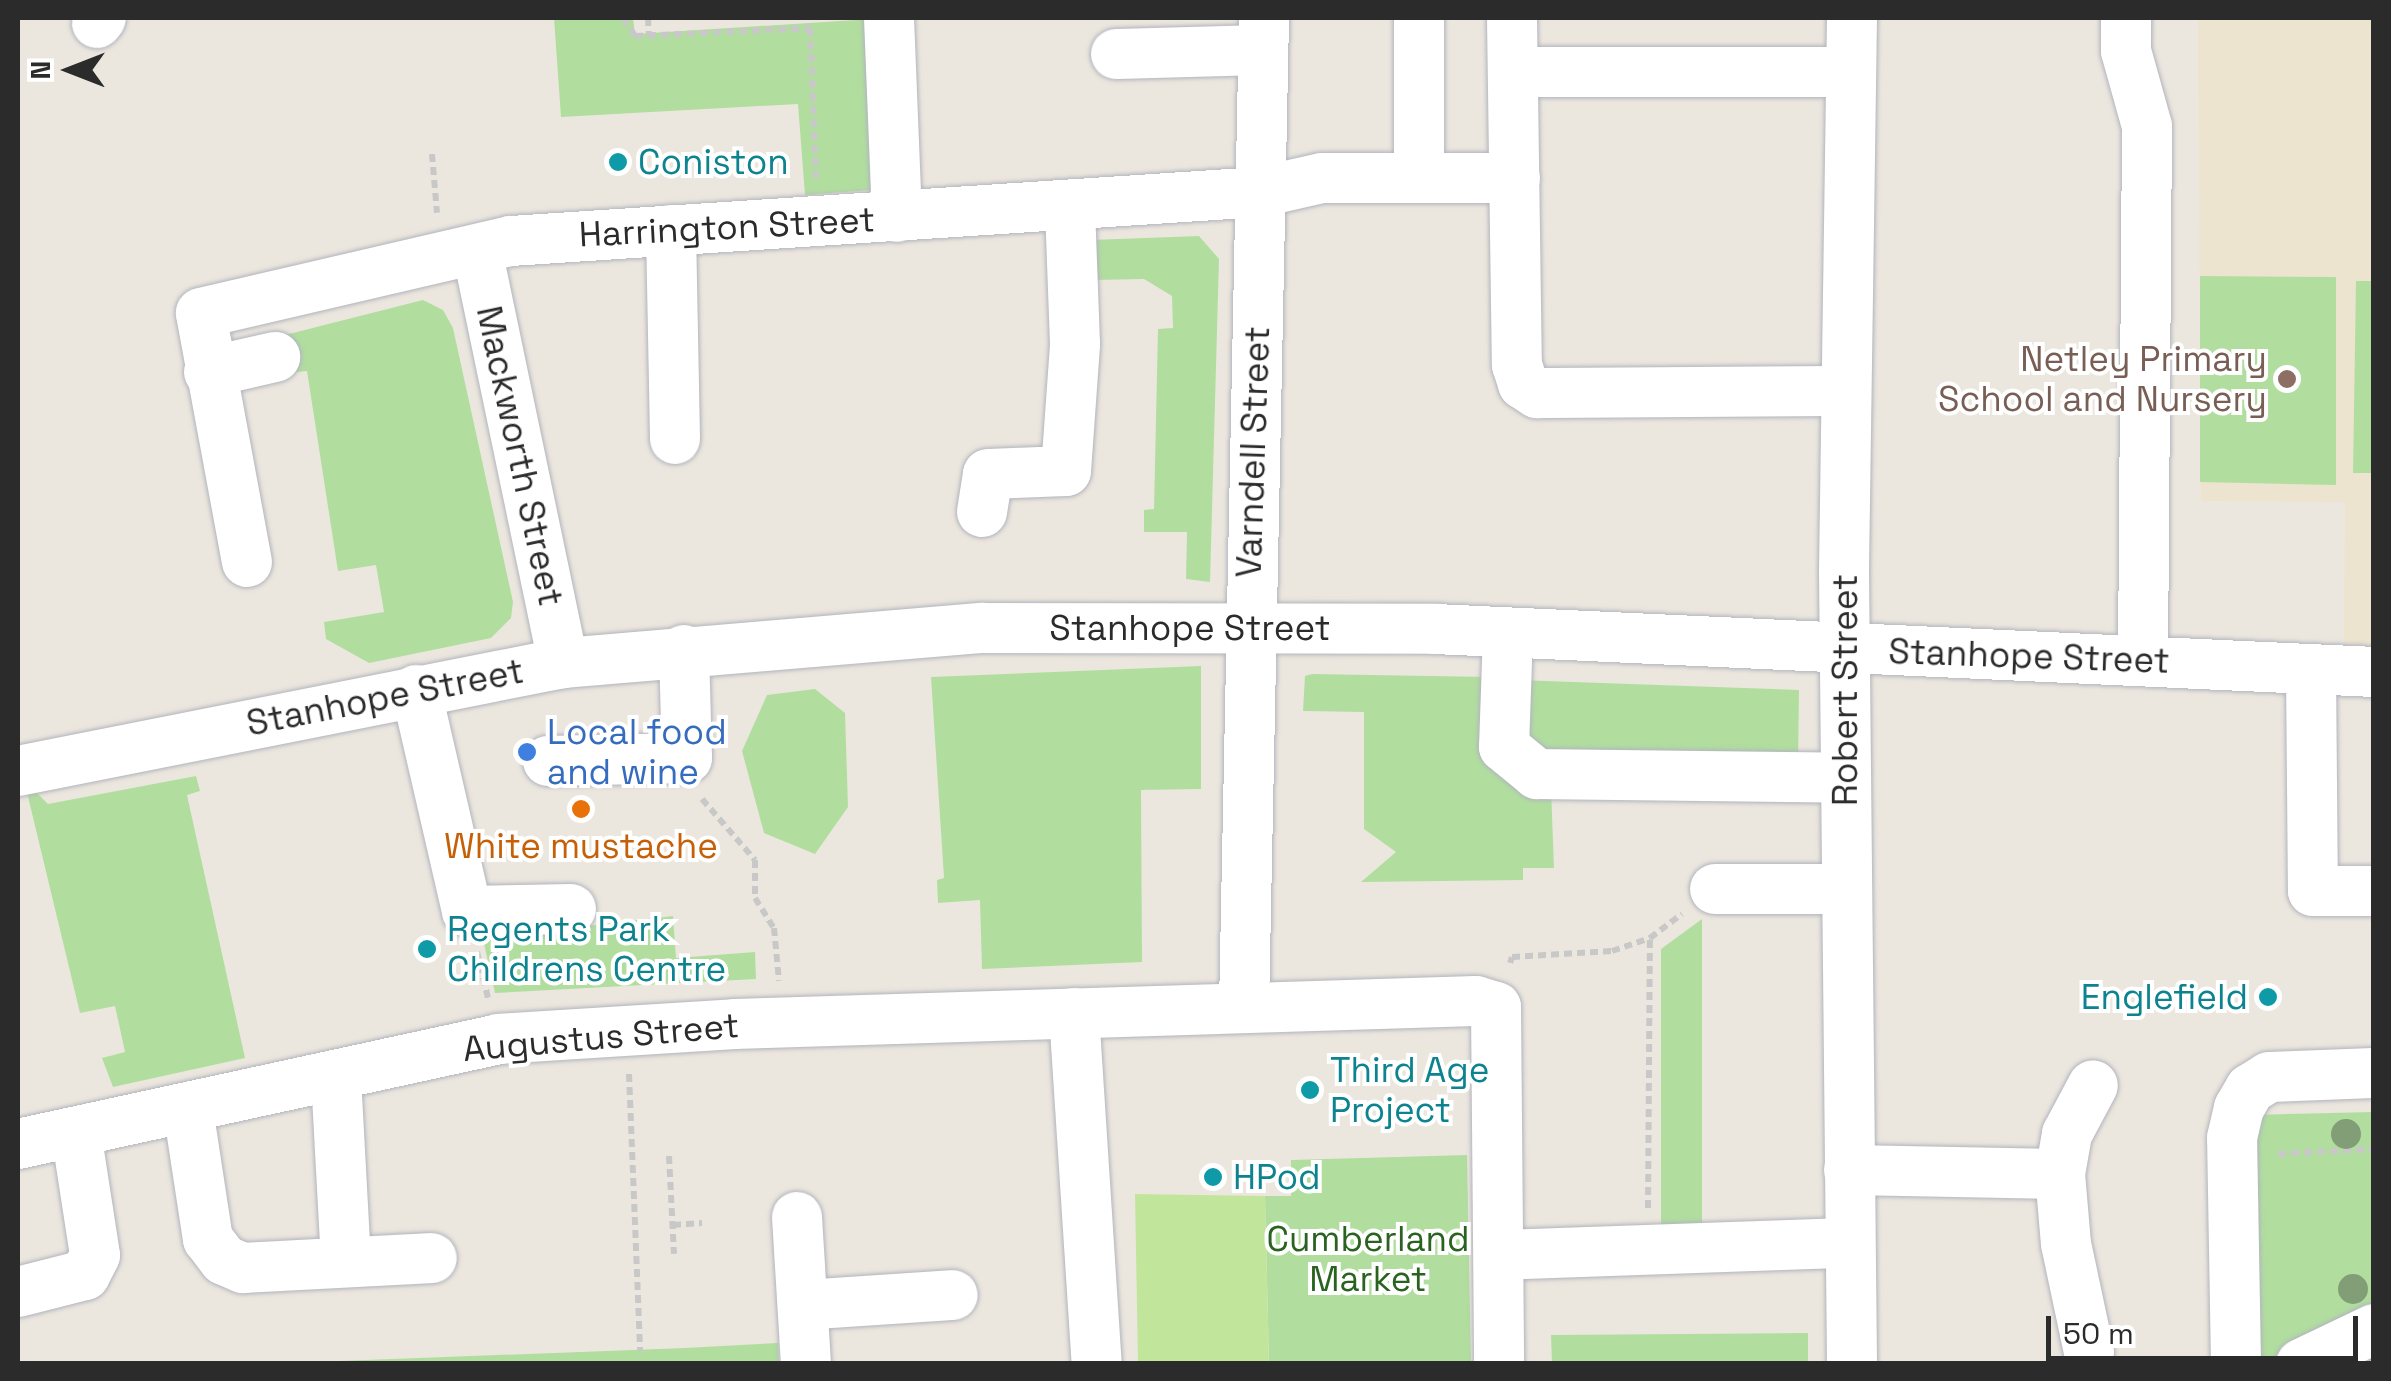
<!DOCTYPE html>
<html>
<head>
<meta charset="utf-8">
<style>
  body { margin:0 }
  #map { position:relative; width:2391px; height:1381px; overflow:hidden; background:#ece7de; font-family:"Space Grotesk",sans-serif }
  div>[style] { position:absolute }
  [style*='--x'] { left:calc(var(--x)*1px); top:calc(var(--y)*1px); width:calc(var(--w)*1px); rotate:calc(var(--a)*1deg) }
  .education>* { inset:0; background:#ece4cf }
  .green>* { inset:0; background:#b1de9f }
  .pitch>* { inset:0; background:#c2e59c }
  .path>* { height:6px; margin-top:-3px; transform-origin:0; background:repeating-linear-gradient(90deg,#c8c8c8 0 8px,transparent 0 13px) }
  .roads { filter:drop-shadow(0 0 2px #b2b4be) drop-shadow(0 0 2px #b2b4be) }
  .minor>* { height:50px; margin:-25px; padding:0 25px; transform-origin:25px; border-radius:25px; background:#fff }
  .trees>* { width:30px; height:30px; margin:-15px; border-radius:50%; background:#819e76 }
  .dots>* { width:28px; height:28px; translate:-50% -50%; box-sizing:border-box; border:5px solid #fff; border-radius:50% }
  span { translate:-50% -50%; white-space:nowrap; text-align:center; line-height:1.15; -webkit-text-stroke:8px #fff; paint-order:stroke }
  .culture-label { font-size:35px; color:#0d838f }
  .left { translate:0 -50%; text-align:left }
  .right { translate:-100% -50%; text-align:right }
  .street-label { font-size:35px; color:#2b2b2b }
  .education-label { font-size:35px; color:#785e54 }
  .shop-label { font-size:35px; color:#366cbe }
  .food-label { font-size:35px; color:#c56008 }
  .park-label { font-size:35px; color:#2a6320 }
  .frame { position:absolute; inset:0; border:20px solid #2b2b2b; pointer-events:none }
  .north { position:absolute; left:20px; top:20px; width:100px; height:100px; -webkit-text-stroke:8px #fff; paint-order:stroke; rotate:270deg; font-size:28px; font-weight:700; line-height:40px; text-align:center; color:#2b2b2b }
  .north::after { content:''; display:block; margin:auto; width:35px; height:45px; background:#2b2b2b; clip-path:polygon(50% 0,100% 100%,50% 72%,0 100%) }
  .scale { position:absolute; left:2046px; top:1316px; width:312px; height:45px; box-sizing:border-box; border:5px solid #2b2b2b; border-top:0; padding-left:12px; font-size:30px; line-height:35px; white-space:nowrap; color:#2b2b2b; -webkit-text-stroke:8px #fff; paint-order:stroke }
</style>
</head>
<body>
<div id="map">
  <div class="education">
    <i style="clip-path:polygon(2198px 18px,2373px 18px,2373px 650px,2344px 650px,2345px 502px,2201px 501px)"></i>
  </div>
  <div class="green">
    <i style="clip-path:polygon(554px 18px,633px 18px,635px 34px,872px 19px,883px 189px,805px 195px,798px 104px,561px 117px)"></i>
    <i style="clip-path:polygon(1199px 236px,1219px 259px,1210px 582px,1186px 579px,1187px 532px,1144px 532px,1144px 510px,1154px 509px,1158px 329px,1173px 328px,1172px 296px,1144px 279px,1095px 280px,1091px 240px)"></i>
    <i style="clip-path:polygon(2200px 276px,2336px 277px,2336px 485px,2200px 482px)"></i>
    <i style="clip-path:polygon(2356px 281px,2373px 281px,2373px 473px,2353px 473px)"></i>
    <i style="clip-path:polygon(423px 300px,443px 310px,453px 328px,513px 602px,511px 618px,491px 638px,369px 663px,326px 639px,324px 622px,384px 612px,376px 565px,338px 571px,307px 371px,287px 373px,281px 336px)"></i>
    <i style="clip-path:polygon(1201px 666px,1201px 789px,1141px 790px,1142px 962px,982px 969px,980px 900px,938px 903px,937px 880px,944px 878px,931px 677px)"></i>
    <i style="clip-path:polygon(1312px 674px,1490px 677px,1551px 788px,1554px 868px,1523px 868px,1523px 880px,1361px 882px,1396px 852px,1364px 829px,1364px 712px,1303px 711px,1305px 676px)"></i>
    <i style="clip-path:polygon(1518px 680px,1799px 690px,1798px 764px,1553px 764px,1517px 721px)"></i>
    <i style="clip-path:polygon(815px 689px,845px 713px,848px 807px,815px 854px,764px 833px,742px 751px,767px 695px)"></i>
    <i style="clip-path:polygon(196px 776px,200px 791px,187px 795px,245px 1058px,113px 1087px,102px 1058px,125px 1052px,115px 1006px,80px 1013px,24px 780px,48px 804px)"></i>
    <i style="clip-path:polygon(673px 916px,676px 958px,755px 952px,756px 979px,495px 993px,479px 921px,578px 927px)"></i>
    <i style="clip-path:polygon(1702px 919px,1702px 1234px,1661px 1236px,1661px 949px)"></i>
    <i style="clip-path:polygon(2373px 1112px,2373px 1363px,2254px 1363px,2249px 1115px)"></i>
    <i style="clip-path:polygon(1467px 1155px,1471px 1363px,1269px 1363px,1265px 1196px,1291px 1196px,1291px 1160px)"></i>
    <i style="clip-path:polygon(1808px 1333px,1808px 1363px,1552px 1363px,1551px 1335px)"></i>
    <i style="clip-path:polygon(778px 1343px,779px 1363px,286px 1363px,685px 1348px)"></i>
  </div>
  <div class="pitch">
    <i style="clip-path:polygon(1135px 1194px,1265px 1196px,1269px 1363px,1138px 1363px)"></i>
  </div>
  <div class="path">
    <i style="--x:623;--y:18;--w:22;--a:56"></i>
    <i style="--x:635;--y:36;--w:175;--a:-2.6"></i>
    <i style="--x:810;--y:28;--w:150;--a:87.7"></i>
    <i style="--x:648;--y:18;--w:18;--a:87"></i>
    <i style="--x:432;--y:154;--w:59;--a:85.2"></i>
    <i style="--x:702;--y:799;--w:81;--a:49"></i>
    <i style="--x:755;--y:860;--w:38;--a:90"></i>
    <i style="--x:755;--y:898;--w:36;--a:58"></i>
    <i style="--x:774;--y:928;--w:53;--a:84.6"></i>
    <i style="--x:477;--y:952;--w:47;--a:76.6"></i>
    <i style="--x:1510;--y:963;--w:6;--a:-72"></i>
    <i style="--x:1512;--y:957;--w:100;--a:-3.4"></i>
    <i style="--x:1612;--y:951;--w:40;--a:-18.9"></i>
    <i style="--x:1650;--y:938;--w:40;--a:-37"></i>
    <i style="--x:629;--y:1074;--w:277;--a:87.7"></i>
    <i style="--x:2278;--y:1154;--w:96;--a:-3"></i>
    <i style="--x:669;--y:1156;--w:98;--a:87.1"></i>
    <i style="--x:1648;--y:1208;--w:270;--a:-89.6"></i>
    <i style="--x:673;--y:1225;--w:29;--a:-4"></i>
  </div>
  <div class="roads">
    <div class="minor">
      <i style="--x:889;--y:18;--w:199;--a:87.7"></i>
      <i style="--x:1419;--y:18;--w:160;--a:90"></i>
      <i style="--x:1512;--y:18;--w:347;--a:89.2"></i>
      <i style="--x:1517;--y:365;--w:20;--a:72"></i>
      <i style="--x:1523;--y:384;--w:17;--a:33"></i>
      <i style="--x:1537;--y:393;--w:308;--a:-0.4"></i>
      <i style="--x:1852;--y:18;--w:554;--a:90.83"></i>
      <i style="--x:1844;--y:572;--w:792;--a:89.42"></i>
      <i style="--x:2126;--y:18;--w:33;--a:90"></i>
      <i style="--x:2126;--y:51;--w:78;--a:74.4"></i>
      <i style="--x:2147;--y:126;--w:533;--a:90.43"></i>
      <i style="--x:97;--y:23;--w:6;--a:-51"></i>
      <i style="--x:1116;--y:54;--w:147;--a:-1.6"></i>
      <i style="--x:1515;--y:72;--w:336;--a:0"></i>
      <i style="--x:671;--y:230;--w:209;--a:88.9"></i>
      <i style="--x:477;--y:250;--w:422;--a:78.2"></i>
      <i style="--x:209;--y:372;--w:68;--a:-12.8"></i>
      <i style="--x:982;--y:512;--w:38;--a:-81"></i>
      <i style="--x:988;--y:474;--w:78;--a:-2.2"></i>
      <i style="--x:1066;--y:471;--w:127;--a:-85.9"></i>
      <i style="--x:1075;--y:344;--w:137;--a:-92.1"></i>
      <i style="--x:247;--y:562;--w:253;--a:-100.5"></i>
      <i style="--x:201;--y:313;--w:318;--a:-13.1"></i>
      <i style="--x:511;--y:241;--w:751;--a:-3.74"></i>
      <i style="--x:1260;--y:192;--w:64;--a:-12.7"></i>
      <i style="--x:1322;--y:178;--w:193;--a:0"></i>
      <i style="--x:1508;--y:633;--w:114;--a:92"></i>
      <i style="--x:1504;--y:747;--w:43;--a:39.3"></i>
      <i style="--x:1537;--y:774;--w:308;--a:0.7"></i>
      <i style="--x:2311;--y:670;--w:221;--a:89.5"></i>
      <i style="--x:2313;--y:891;--w:61;--a:0"></i>
      <i style="--x:416;--y:690;--w:227;--a:77"></i>
      <i style="--x:467;--y:911;--w:104;--a:-1.1"></i>
      <i style="--x:548;--y:761;--w:139;--a:-1.2"></i>
      <i style="--x:687;--y:758;--w:108;--a:-91.6"></i>
      <i style="--x:18;--y:771;--w:556;--a:-11.21"></i>
      <i style="--x:563;--y:663;--w:420;--a:-4.8"></i>
      <i style="--x:982;--y:628;--w:453;--a:0.1"></i>
      <i style="--x:1435;--y:629;--w:940;--a:2.62"></i>
      <i style="--x:1715;--y:889;--w:131;--a:0"></i>
      <i style="--x:1244;--y:1007;--w:989;--a:-88.84"></i>
      <i style="--x:1074;--y:1013;--w:352;--a:86.3"></i>
      <i style="--x:336;--y:1077;--w:185;--a:86.9"></i>
      <i style="--x:188;--y:1109;--w:132;--a:81.3"></i>
      <i style="--x:208;--y:1239;--w:26;--a:53"></i>
      <i style="--x:224;--y:1260;--w:21;--a:23"></i>
      <i style="--x:243;--y:1268;--w:189;--a:-3"></i>
      <i style="--x:18;--y:1144;--w:491;--a:-12.3"></i>
      <i style="--x:498;--y:1039;--w:236;--a:-3.6"></i>
      <i style="--x:734;--y:1024;--w:742;--a:-1.78"></i>
      <i style="--x:1476;--y:1001;--w:21;--a:17"></i>
      <i style="--x:1496;--y:1007;--w:357;--a:89.5"></i>
      <i style="--x:1849;--y:1170;--w:211;--a:1.1"></i>
      <i style="--x:797;--y:1217;--w:147;--a:86.5"></i>
      <i style="--x:1499;--y:1255;--w:351;--a:-2"></i>
      <i style="--x:18;--y:1292;--w:69;--a:-14.2"></i>
      <i style="--x:85;--y:1275;--w:22;--a:-63"></i>
      <i style="--x:95;--y:1255;--w:124;--a:-98.8"></i>
      <i style="--x:803;--y:1305;--w:150;--a:-3.8"></i>
      <i style="--x:2089;--y:1352;--w:110;--a:-102"></i>
      <i style="--x:2066;--y:1244;--w:70;--a:-94.9"></i>
      <i style="--x:2060;--y:1174;--w:41;--a:-80.1"></i>
      <i style="--x:2067;--y:1134;--w:55;--a:-62"></i>
      <i style="--x:2236;--y:1364;--w:226;--a:-91"></i>
      <i style="--x:2232;--y:1138;--w:31;--a:-77"></i>
      <i style="--x:2239;--y:1108;--w:22;--a:-60"></i>
      <i style="--x:2250;--y:1089;--w:22;--a:-32"></i>
      <i style="--x:2269;--y:1077;--w:105;--a:-2.2"></i>
      <i style="--x:2301;--y:1364;--w:81;--a:-25.6"></i>
    </div>
  </div>
  <div class="trees">
    <i style="left:2346px;top:1134px"></i>
    <i style="left:2353px;top:1289px"></i>
  </div>
  <div class="dots">
    <i style="left:618px;top:162px;background:#0f9aa8"></i>
    <i style="left:2287px;top:379px;background:#8d6e63"></i>
    <i style="left:527px;top:752px;background:#3f7fe0"></i>
    <i style="left:581px;top:809px;background:#e8710a"></i>
    <i style="left:427px;top:949px;background:#0f9aa8"></i>
    <i style="left:2268px;top:997px;background:#0f9aa8"></i>
    <i style="left:1310px;top:1090px;background:#0f9aa8"></i>
    <i style="left:1213px;top:1177px;background:#0f9aa8"></i>
  </div>
  <div class="culture-label">
    <span class="left" style="left:638px;top:162px">Coniston</span>
    <span class="left" style="left:447px;top:949px">Regents Park<br>Childrens Centre</span>
    <span class="right" style="left:2248px;top:997px">Englefield</span>
    <span class="left" style="left:1330px;top:1090px">Third Age<br>Project</span>
    <span class="left" style="left:1233px;top:1177px">HPod</span>
  </div>
  <div class="street-label">
    <span style="left:727px;top:227px;rotate:-3deg">Harrington Street</span>
    <span style="left:1253px;top:452px;rotate:-88deg">Varndell Street</span>
    <span style="left:520px;top:456px;rotate:78deg">Mackworth Street</span>
    <span style="left:1190px;top:628px">Stanhope Street</span>
    <span style="left:2029px;top:656px;rotate:2deg">Stanhope Street</span>
    <span style="left:1845px;top:690px;rotate:-90deg">Robert Street</span>
    <span style="left:385px;top:697px;rotate:-11deg">Stanhope Street</span>
    <span style="left:601px;top:1037px;rotate:-5deg">Augustus Street</span>
  </div>
  <div class="education-label">
    <span class="right" style="left:2267px;top:379px">Netley Primary<br>School and Nursery</span>
  </div>
  <div class="shop-label">
    <span class="left" style="left:547px;top:752px">Local food<br>and wine</span>
  </div>
  <div class="food-label">
    <span style="left:581px;top:846px">White mustache</span>
  </div>
  <div class="park-label">
    <span style="left:1368px;top:1259px">Cumberland<br>Market</span>
  </div>
  <div class="frame"></div>
  <div class="north">N</div>
  <div class="scale">50 m</div>
</div>
</body>
</html>
